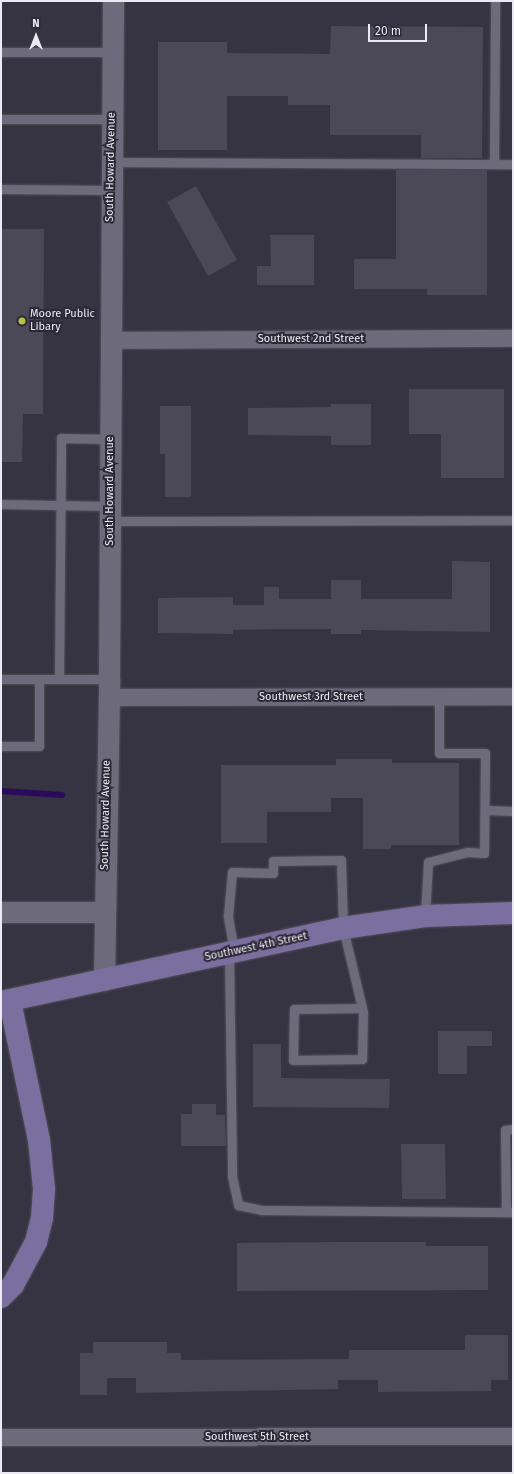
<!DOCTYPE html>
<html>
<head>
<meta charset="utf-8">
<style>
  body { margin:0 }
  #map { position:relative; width:514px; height:1474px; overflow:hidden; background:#363342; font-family:"Fira Sans",sans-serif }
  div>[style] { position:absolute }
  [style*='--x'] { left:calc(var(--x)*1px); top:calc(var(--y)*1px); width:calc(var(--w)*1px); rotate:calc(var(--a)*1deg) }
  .stream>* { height:6px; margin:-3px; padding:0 3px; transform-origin:3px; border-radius:3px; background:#2a0a5a }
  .building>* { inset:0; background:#4b4857 }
  .roads { filter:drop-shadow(0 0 1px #53515d) drop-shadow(0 0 1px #53515d) }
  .service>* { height:9px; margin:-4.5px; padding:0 4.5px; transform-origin:4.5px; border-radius:4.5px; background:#6d6b7b }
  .minor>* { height:17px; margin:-8.5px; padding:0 8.5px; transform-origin:8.5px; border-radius:8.5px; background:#6d6b7b }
  .tertiary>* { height:21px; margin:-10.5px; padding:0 10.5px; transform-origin:10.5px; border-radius:10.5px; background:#6d6b7b }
  .secondary>* { height:22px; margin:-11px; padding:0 11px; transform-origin:11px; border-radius:11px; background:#7a6f9e }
  .dots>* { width:11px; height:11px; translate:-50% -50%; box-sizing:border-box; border:2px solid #2c2937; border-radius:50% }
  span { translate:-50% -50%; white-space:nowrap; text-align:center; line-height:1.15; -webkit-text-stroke:4px #2c2937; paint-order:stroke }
  .street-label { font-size:11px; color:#ebeaf3 }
  .poi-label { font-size:11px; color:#ebeaf3 }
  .left { translate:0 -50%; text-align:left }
  .frame { position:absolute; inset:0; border:2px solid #ebeaf3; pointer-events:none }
  .north { position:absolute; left:16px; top:16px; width:40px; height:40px; -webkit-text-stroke:3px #2c2937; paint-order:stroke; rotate:0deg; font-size:11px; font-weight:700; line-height:16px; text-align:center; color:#ebeaf3 }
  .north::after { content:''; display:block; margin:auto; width:14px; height:18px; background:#ebeaf3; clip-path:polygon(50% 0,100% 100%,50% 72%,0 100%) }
  .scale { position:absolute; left:368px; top:24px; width:59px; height:18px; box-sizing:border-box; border:2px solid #ebeaf3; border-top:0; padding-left:5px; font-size:12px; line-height:14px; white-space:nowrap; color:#ebeaf3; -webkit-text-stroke:3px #2c2937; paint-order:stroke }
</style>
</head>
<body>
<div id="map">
  <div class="stream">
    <i style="--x:1;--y:791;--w:61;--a:3.8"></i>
  </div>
  <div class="building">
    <i style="clip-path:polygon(331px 26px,483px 27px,482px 158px,421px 158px,421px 135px,330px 135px,330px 105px,288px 105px,288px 96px,227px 96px,227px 150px,158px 150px,158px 42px,227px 42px,227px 53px,330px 54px)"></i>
    <i style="clip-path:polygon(396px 170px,487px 170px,487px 295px,427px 295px,427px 289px,354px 289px,354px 259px,396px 259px)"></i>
    <i style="clip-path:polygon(196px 186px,237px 260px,208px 276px,167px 202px)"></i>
    <i style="clip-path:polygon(1px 229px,44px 229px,43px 414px,23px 414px,22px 462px,1px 462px)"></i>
    <i style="clip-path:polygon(270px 235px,314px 235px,314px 285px,257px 285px,257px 266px,271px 266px)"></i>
    <i style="clip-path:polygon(409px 389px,504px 389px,504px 478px,441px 478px,441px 434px,409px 434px)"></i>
    <i style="clip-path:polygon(331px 404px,371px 404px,371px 445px,331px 445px,331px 436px,248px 435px,248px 408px,331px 407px)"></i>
    <i style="clip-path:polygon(160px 406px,191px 406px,191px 497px,165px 497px,165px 454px,160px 454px)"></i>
    <i style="clip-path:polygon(452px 561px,490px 562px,490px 632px,361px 630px,361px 634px,331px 634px,331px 629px,279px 629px,233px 630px,233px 634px,158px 633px,158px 598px,233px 597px,233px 605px,264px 605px,264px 587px,279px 587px,279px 599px,331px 599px,331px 580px,361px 580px,361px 599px,452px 599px)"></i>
    <i style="clip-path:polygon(336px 759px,392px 759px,392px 763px,459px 763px,459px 845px,391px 845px,391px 849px,363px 849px,363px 798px,331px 798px,331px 812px,267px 812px,267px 843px,221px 843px,221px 765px,336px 765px)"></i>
    <i style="clip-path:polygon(438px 1031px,492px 1031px,492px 1046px,467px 1046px,467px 1074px,438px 1074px)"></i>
    <i style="clip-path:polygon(253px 1044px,281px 1044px,281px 1078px,390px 1079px,389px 1108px,253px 1107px)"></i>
    <i style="clip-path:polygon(192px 1104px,216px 1104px,216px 1115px,225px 1115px,226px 1146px,181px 1146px,181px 1114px,192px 1114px)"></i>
    <i style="clip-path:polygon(401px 1144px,445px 1144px,446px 1199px,402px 1199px)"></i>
    <i style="clip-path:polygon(335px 1242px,426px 1242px,426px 1246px,488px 1246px,488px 1290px,237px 1291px,237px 1243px)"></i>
    <i style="clip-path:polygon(465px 1335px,508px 1335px,508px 1380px,491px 1380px,491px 1391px,378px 1392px,378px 1380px,338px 1380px,338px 1389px,136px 1393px,136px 1378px,107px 1378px,107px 1395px,80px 1395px,80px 1353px,93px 1353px,93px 1342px,167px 1342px,167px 1353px,181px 1353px,181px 1360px,349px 1359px,349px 1350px,465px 1350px)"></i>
  </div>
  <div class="roads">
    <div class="service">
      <i style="--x:1;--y:52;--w:111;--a:0"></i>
      <i style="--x:1;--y:119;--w:110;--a:0"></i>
      <i style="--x:111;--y:162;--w:402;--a:0.3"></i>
      <i style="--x:494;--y:164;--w:163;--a:-89.6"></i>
      <i style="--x:1;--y:189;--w:110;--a:0.5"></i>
      <i style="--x:1;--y:504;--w:109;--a:1.1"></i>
      <i style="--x:110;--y:521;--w:403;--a:-0.1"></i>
      <i style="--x:1;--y:679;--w:38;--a:0"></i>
      <i style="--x:59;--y:679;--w:241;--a:-89.5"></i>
      <i style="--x:61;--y:438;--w:49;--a:1.2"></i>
      <i style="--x:1;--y:746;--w:38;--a:0"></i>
      <i style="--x:39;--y:746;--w:67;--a:-90"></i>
      <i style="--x:39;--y:679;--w:70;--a:0"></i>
      <i style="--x:485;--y:810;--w:28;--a:2"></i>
      <i style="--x:425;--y:916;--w:54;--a:-86.8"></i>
      <i style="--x:428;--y:862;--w:40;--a:-14.4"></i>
      <i style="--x:467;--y:852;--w:17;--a:3"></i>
      <i style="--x:484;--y:853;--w:100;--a:-89.4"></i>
      <i style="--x:485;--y:753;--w:46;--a:180"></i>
      <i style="--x:439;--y:753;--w:56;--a:-90"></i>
      <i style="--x:234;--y:951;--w:36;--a:-100"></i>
      <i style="--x:228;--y:916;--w:44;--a:-84.8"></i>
      <i style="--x:232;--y:872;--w:41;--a:1.4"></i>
      <i style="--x:273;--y:873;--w:12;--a:-90"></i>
      <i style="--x:273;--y:861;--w:68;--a:-0.8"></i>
      <i style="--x:341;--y:860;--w:68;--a:88.3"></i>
      <i style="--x:343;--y:928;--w:82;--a:76.6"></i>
      <i style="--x:362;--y:1008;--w:4;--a:76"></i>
      <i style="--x:363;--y:1012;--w:47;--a:91.2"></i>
      <i style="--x:362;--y:1059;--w:69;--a:179.2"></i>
      <i style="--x:293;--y:1060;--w:51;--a:-88.9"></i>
      <i style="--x:294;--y:1009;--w:68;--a:-0.8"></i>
      <i style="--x:229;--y:952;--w:224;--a:89.2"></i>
      <i style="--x:232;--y:1176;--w:30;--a:78"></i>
      <i style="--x:238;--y:1205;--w:25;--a:12"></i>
      <i style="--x:262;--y:1210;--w:251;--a:0.5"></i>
      <i style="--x:506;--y:1212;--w:82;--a:-90.7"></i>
      <i style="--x:505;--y:1130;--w:8;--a:-7"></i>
    </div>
    <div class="minor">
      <i style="--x:110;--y:340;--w:403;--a:-0.3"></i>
      <i style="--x:109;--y:697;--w:404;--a:-0.1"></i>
      <i style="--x:1;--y:1437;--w:512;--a:-0.11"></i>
    </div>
    <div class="tertiary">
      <i style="--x:1;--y:912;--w:103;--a:0"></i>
      <i style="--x:104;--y:980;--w:301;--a:-89"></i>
      <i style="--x:109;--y:679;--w:678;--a:-89.66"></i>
    </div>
    <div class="secondary">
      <i style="--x:1;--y:1002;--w:350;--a:-12.2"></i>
      <i style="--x:343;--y:928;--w:83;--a:-8.3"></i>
      <i style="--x:425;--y:916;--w:88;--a:-2"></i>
      <i style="--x:1;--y:1297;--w:17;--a:-45"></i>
      <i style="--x:13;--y:1285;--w:49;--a:-61.9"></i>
      <i style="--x:36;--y:1242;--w:25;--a:-76"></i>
      <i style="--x:42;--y:1218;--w:29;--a:-86"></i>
      <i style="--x:44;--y:1189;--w:49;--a:-95.8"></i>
      <i style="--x:39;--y:1140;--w:142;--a:-101.8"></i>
    </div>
  </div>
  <div class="dots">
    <i style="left:22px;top:321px;background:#b9c046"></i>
  </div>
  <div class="street-label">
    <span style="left:111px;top:167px;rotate:-89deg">South Howard Avenue</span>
    <span style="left:311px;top:339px">Southwest 2nd Street</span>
    <span style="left:110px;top:491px;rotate:-90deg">South Howard Avenue</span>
    <span style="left:311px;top:697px">Southwest 3rd Street</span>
    <span style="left:106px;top:815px;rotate:-89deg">South Howard Avenue</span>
    <span style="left:256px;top:947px;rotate:-12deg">Southwest 4th Street</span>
    <span style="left:257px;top:1437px">Southwest 5th Street</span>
  </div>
  <div class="poi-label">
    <span class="left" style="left:30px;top:321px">Moore Public<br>Libary</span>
  </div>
  <div class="frame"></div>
  <div class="north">N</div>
  <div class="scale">20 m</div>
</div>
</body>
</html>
